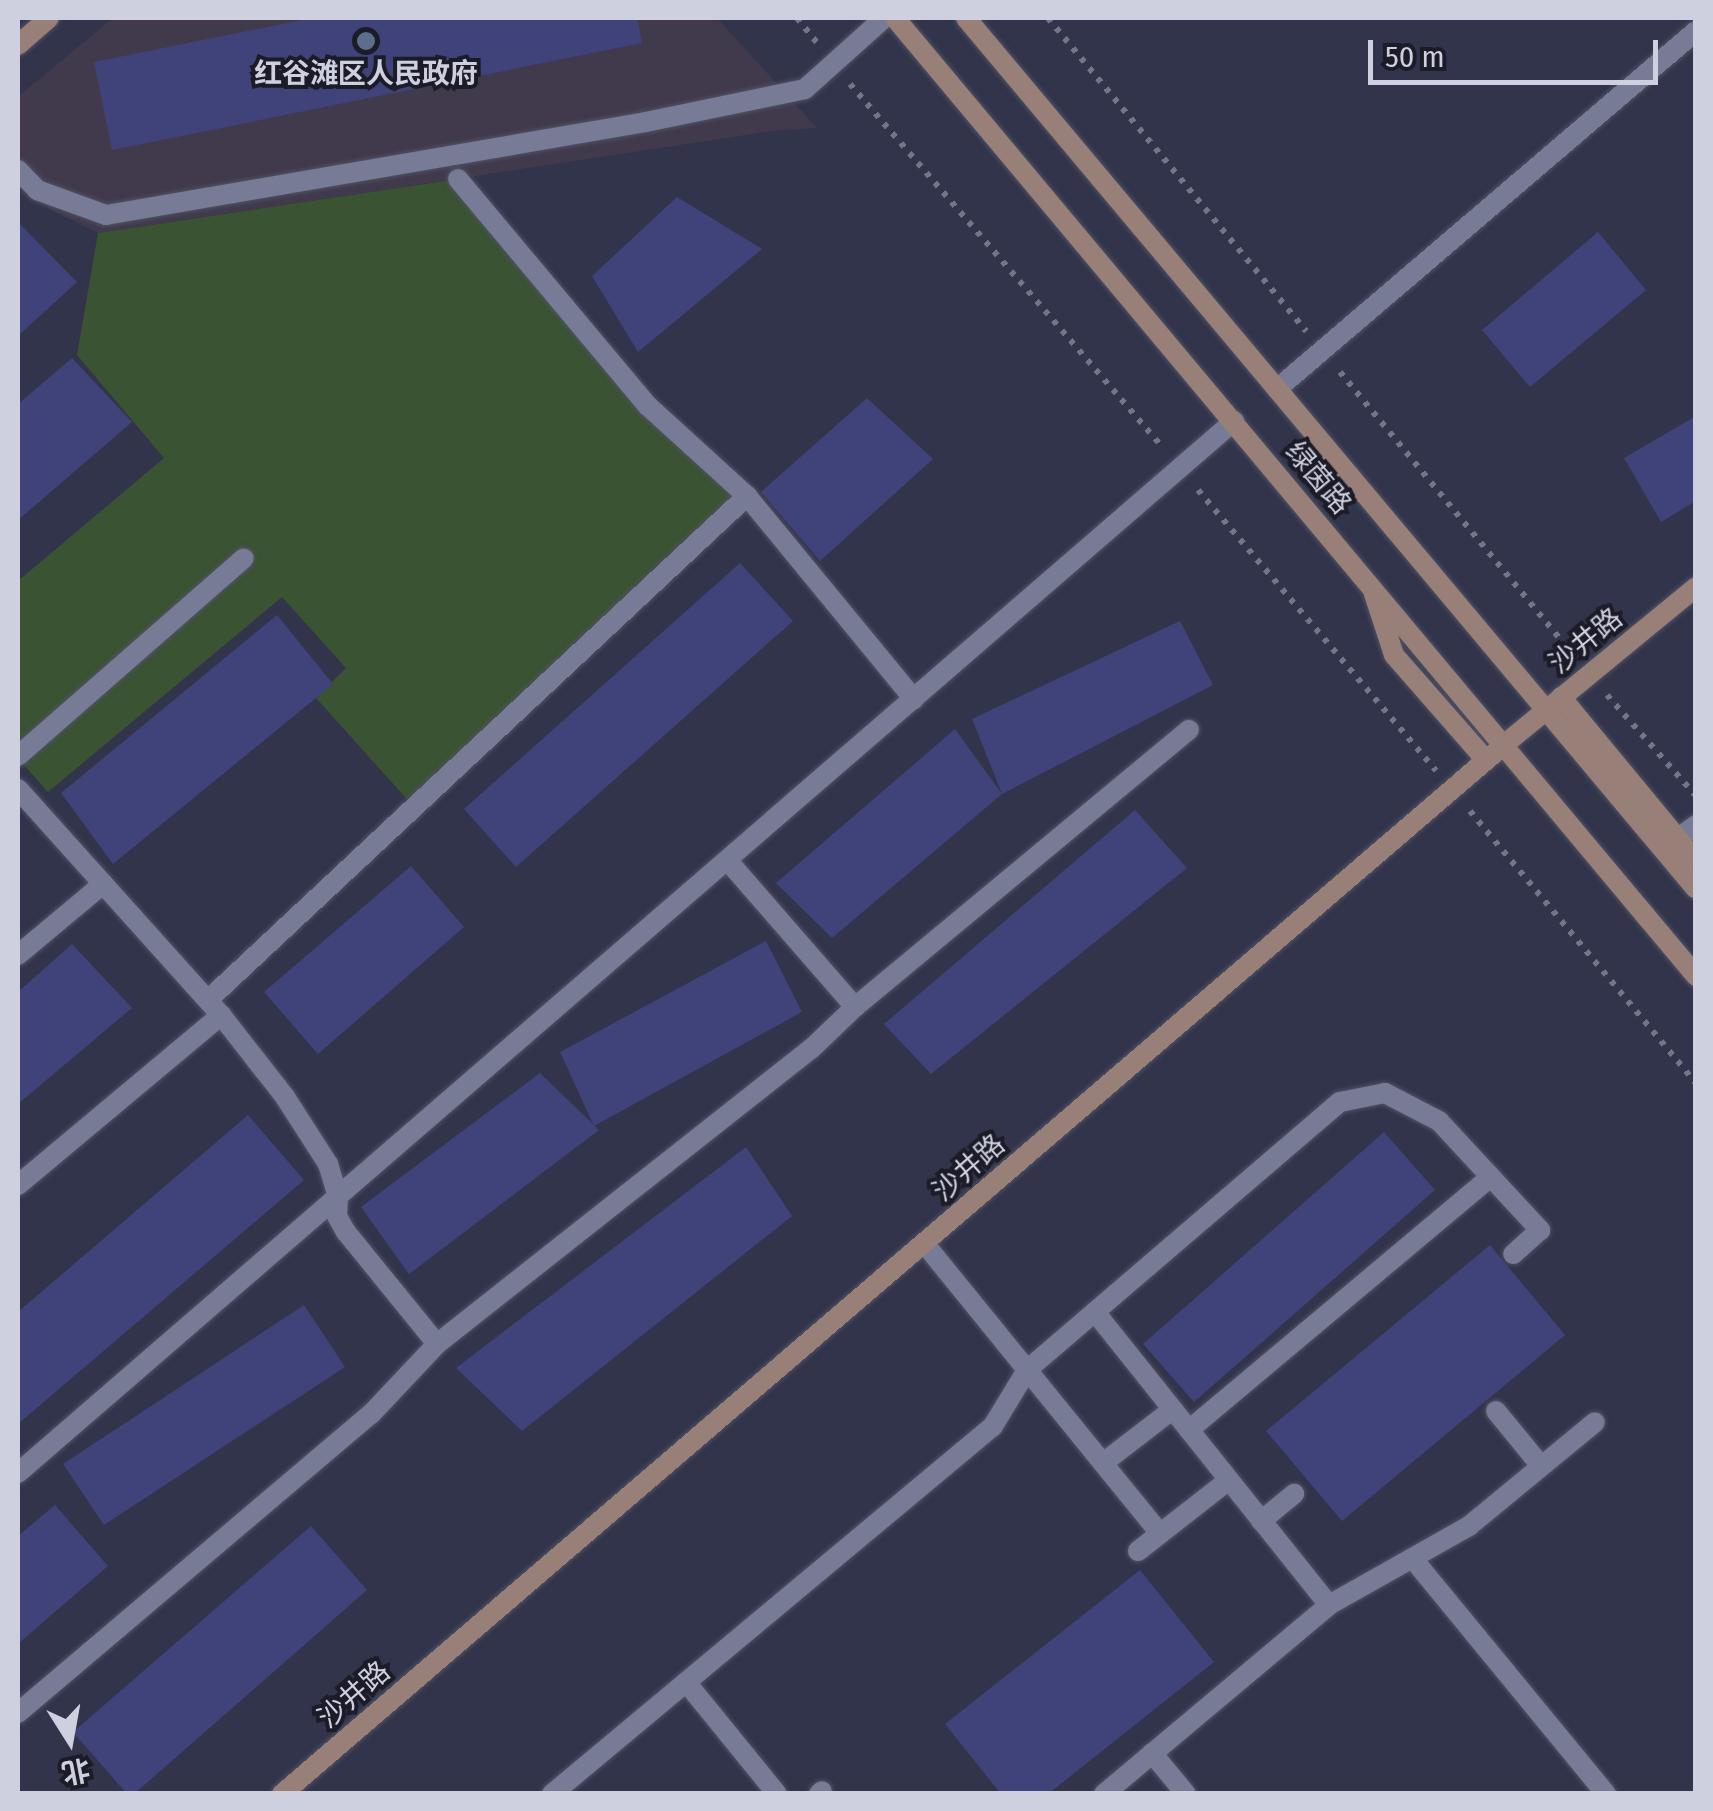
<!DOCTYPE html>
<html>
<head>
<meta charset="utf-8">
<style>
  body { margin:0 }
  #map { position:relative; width:1713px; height:1811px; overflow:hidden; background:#32344b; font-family:"Fira Sans Condensed","Noto Sans SC",sans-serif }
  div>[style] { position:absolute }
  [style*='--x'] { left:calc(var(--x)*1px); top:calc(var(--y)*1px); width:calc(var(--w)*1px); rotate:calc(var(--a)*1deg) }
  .commercial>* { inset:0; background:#403a4c }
  .green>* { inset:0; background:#3a5332 }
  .building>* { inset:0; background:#40427a }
  .path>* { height:6px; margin-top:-3px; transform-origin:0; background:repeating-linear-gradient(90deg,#737589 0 5px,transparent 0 13px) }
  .roads { filter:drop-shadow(0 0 2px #505164) drop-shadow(0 0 2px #505164) }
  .lane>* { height:20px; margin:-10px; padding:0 10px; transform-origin:10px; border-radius:10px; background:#787b95 }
  .street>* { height:20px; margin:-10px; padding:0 10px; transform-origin:10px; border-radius:10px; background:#787b95 }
  .secondary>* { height:20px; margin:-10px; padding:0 10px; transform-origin:10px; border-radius:10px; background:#988078 }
  .dots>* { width:28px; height:28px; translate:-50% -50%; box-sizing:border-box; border:5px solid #1b1c27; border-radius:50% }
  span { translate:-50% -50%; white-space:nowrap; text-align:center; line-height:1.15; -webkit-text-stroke:8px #1b1c27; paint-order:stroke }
  .poi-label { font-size:28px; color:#ced0df; font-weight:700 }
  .street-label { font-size:28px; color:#ced0df }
  .frame { position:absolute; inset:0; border:20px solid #ced0df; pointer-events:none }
  .north { position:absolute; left:20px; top:1691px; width:100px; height:100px; -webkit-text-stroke:8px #1b1c27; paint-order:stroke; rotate:169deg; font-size:28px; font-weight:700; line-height:40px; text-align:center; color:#ced0df }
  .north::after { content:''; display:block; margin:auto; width:35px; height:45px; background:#ced0df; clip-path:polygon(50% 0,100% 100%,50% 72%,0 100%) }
  .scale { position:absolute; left:1368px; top:40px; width:290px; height:45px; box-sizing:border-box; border:5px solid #ced0df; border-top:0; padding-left:12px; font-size:30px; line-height:35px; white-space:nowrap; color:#ced0df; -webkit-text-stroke:8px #1b1c27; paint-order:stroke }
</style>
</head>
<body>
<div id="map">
  <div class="commercial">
    <i style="clip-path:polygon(113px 18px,717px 18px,817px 128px,779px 130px,98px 233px,51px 210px,18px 181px,18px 97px)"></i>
  </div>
  <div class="green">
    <i style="clip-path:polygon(458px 179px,626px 380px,747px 496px,414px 807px,316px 698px,346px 668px,282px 597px,48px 792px,18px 758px,18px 581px,164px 458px,77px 355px,98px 233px)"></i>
  </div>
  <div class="building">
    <i style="clip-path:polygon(312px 18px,637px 18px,642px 43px,112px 150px,94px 62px)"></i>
    <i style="clip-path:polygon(677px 197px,762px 249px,638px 352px,592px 276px)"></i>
    <i style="clip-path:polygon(18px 222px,77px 282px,18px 336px)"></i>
    <i style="clip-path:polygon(1598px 232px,1646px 290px,1530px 387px,1482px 330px)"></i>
    <i style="clip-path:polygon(72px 358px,132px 422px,18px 520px,18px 404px)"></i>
    <i style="clip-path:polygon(867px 398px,933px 459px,820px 561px,761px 492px)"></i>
    <i style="clip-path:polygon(1696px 416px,1696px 501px,1661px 522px,1624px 458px)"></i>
    <i style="clip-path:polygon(740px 563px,793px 621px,516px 867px,464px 809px)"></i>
    <i style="clip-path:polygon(277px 615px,333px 684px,113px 864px,61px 793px)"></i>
    <i style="clip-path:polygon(1180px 621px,1213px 685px,1002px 794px,972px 719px)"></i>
    <i style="clip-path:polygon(955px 729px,1002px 794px,832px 938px,776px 883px)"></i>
    <i style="clip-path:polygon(1135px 810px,1187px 868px,931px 1074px,884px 1024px)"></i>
    <i style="clip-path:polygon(411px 866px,464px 927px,318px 1054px,264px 992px)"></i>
    <i style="clip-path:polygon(766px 941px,802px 1012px,594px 1126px,560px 1052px)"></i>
    <i style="clip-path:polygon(72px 944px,132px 1008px,18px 1104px,18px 992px)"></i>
    <i style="clip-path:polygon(540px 1073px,599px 1130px,409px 1274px,361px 1207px)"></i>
    <i style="clip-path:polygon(248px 1115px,304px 1180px,18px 1424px,18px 1312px)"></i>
    <i style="clip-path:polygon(1384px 1132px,1435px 1190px,1194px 1402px,1143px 1344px)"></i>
    <i style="clip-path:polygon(746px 1147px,792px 1216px,522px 1431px,456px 1368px)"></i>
    <i style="clip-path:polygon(1490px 1245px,1565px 1335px,1342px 1521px,1266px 1431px)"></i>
    <i style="clip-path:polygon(304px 1305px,345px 1367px,104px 1525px,63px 1464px)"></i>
    <i style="clip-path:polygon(55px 1505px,108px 1566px,18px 1644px,18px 1536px)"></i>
    <i style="clip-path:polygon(311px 1526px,367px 1590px,134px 1794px,127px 1794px,73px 1732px)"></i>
    <i style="clip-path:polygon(1140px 1570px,1214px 1662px,1048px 1794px,1001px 1794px,945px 1724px)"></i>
  </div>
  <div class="path">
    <i style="--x:797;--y:18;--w:32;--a:51"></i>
    <i style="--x:1048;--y:18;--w:406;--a:50.5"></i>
    <i style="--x:850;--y:84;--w:477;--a:49.3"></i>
    <i style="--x:1340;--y:372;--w:367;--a:50.5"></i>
    <i style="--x:1198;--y:490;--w:368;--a:49.7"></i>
    <i style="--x:1607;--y:695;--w:135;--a:48.6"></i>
    <i style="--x:1470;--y:811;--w:354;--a:50.3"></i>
  </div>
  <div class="roads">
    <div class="lane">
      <i style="--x:18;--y:170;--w:28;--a:46"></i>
      <i style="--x:37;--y:190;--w:73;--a:19.9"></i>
      <i style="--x:106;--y:215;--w:548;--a:-9.77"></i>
      <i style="--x:646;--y:122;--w:162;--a:-11.7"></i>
      <i style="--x:805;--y:89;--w:106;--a:-41.9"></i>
      <i style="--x:458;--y:179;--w:296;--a:50.1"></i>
      <i style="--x:648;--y:406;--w:134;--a:42.3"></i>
      <i style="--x:747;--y:496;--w:263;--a:50.6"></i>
      <i style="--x:1277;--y:389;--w:551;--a:-40.51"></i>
      <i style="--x:18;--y:756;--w:300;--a:-41.2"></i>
      <i style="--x:1665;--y:847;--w:38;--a:-35"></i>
      <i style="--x:18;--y:955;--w:111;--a:-39.9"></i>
      <i style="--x:208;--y:1000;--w:738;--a:-43.08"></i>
      <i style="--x:855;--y:1007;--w:434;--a:-39.7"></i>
      <i style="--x:18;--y:1185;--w:265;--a:-39.9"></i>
      <i style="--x:338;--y:1197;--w:19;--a:93"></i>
      <i style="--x:337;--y:1216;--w:18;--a:61"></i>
      <i style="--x:346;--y:1232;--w:144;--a:50.9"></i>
      <i style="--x:924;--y:1243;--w:374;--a:50.9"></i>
      <i style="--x:1095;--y:1312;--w:375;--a:51.4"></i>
      <i style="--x:1496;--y:1411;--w:71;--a:50.7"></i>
      <i style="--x:1189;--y:1430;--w:394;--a:-40"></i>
      <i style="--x:1103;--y:1463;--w:88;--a:-37.6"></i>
      <i style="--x:1261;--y:1521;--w:43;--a:-39.3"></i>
      <i style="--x:1138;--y:1551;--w:115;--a:-38"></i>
      <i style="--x:1413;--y:1559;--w:304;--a:50.6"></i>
      <i style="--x:686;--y:1682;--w:144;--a:50.9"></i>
      <i style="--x:18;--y:1713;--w:463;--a:-40.3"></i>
      <i style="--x:371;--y:1414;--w:96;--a:-46.7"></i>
      <i style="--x:437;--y:1344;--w:476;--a:-38.3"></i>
      <i style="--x:811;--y:1049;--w:61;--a:-43.7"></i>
      <i style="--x:855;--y:1007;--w:194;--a:-131"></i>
      <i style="--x:1152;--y:1753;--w:53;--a:50.3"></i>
      <i style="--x:552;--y:1794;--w:574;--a:-39.84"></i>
      <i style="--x:993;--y:1426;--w:66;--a:-58.7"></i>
      <i style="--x:1027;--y:1370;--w:412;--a:-40.6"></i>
      <i style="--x:1340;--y:1102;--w:46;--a:-11.3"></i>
      <i style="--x:1385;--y:1093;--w:61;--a:27.4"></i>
      <i style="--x:1439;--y:1121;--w:149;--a:47.2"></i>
      <i style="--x:1540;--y:1230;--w:36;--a:138"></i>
      <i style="--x:819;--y:1794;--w:4;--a:-45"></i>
      <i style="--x:1104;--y:1794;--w:294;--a:-40"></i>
      <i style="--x:1329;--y:1605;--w:161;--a:-29.4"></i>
      <i style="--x:1469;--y:1526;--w:163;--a:-39.5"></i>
    </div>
    <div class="street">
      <i style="--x:18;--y:789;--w:304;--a:48.1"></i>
      <i style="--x:221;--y:1015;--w:104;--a:52"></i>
      <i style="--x:285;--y:1097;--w:80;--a:57.3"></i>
      <i style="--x:328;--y:1164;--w:34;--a:73"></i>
      <i style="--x:18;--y:1473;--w:1608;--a:-40.86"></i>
    </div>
    <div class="secondary">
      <i style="--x:895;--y:18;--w:1249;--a:50.1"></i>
      <i style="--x:966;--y:18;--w:1136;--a:50.03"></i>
      <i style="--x:18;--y:45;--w:41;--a:-41.1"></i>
      <i style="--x:1374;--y:594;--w:64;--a:71.8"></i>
      <i style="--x:1394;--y:655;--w:140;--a:48.8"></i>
      <i style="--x:1561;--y:697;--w:212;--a:50.5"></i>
      <i style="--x:282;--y:1794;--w:1612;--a:-40.65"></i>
      <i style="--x:1505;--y:744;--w:247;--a:-39.4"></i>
    </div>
  </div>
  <div class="dots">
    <i style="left:366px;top:41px;background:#5c6f8a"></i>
  </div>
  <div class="poi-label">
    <span style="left:366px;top:74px">红谷滩区人民政府</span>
  </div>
  <div class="street-label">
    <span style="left:1318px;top:478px;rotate:50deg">绿茵路</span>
    <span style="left:1586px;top:641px;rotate:-39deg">沙井路</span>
    <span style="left:969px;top:1168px;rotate:-41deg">沙井路</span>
    <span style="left:354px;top:1695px;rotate:-41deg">沙井路</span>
  </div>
  <div class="frame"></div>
  <div class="north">北</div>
  <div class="scale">50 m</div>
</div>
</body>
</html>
